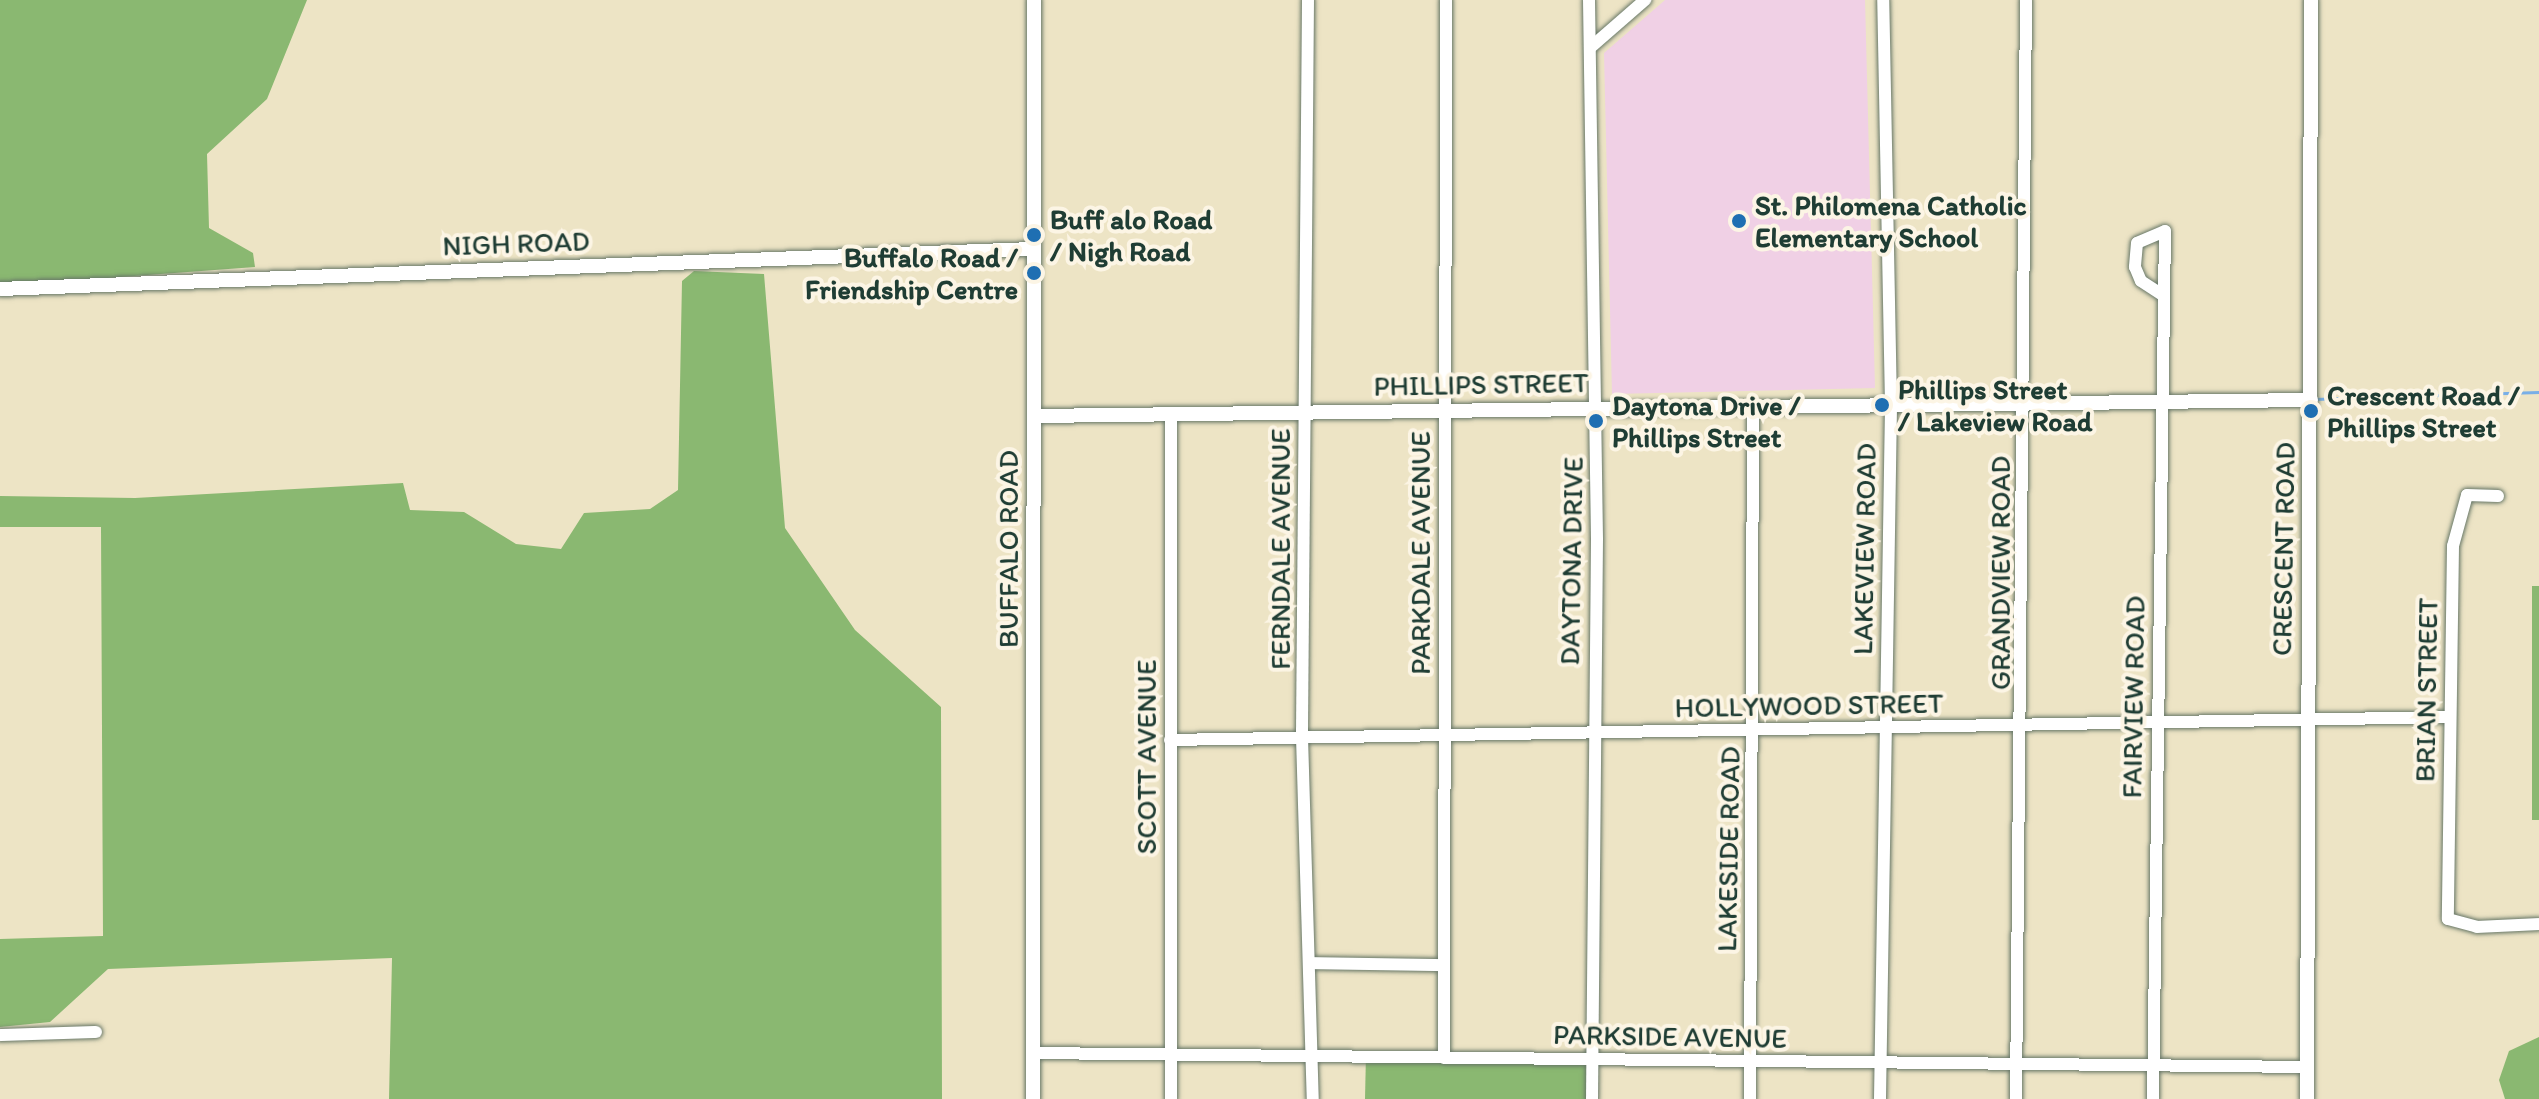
<!DOCTYPE html>
<html>
<head>
<meta charset="utf-8">
<style>
  body { margin:0 }
  #map { position:relative; width:2539px; height:1099px; overflow:hidden; background:#ede4c5; font-family:Itim,sans-serif }
  div>[style] { position:absolute }
  [style*='--x'] { left:calc(var(--x)*1px); top:calc(var(--y)*1px); width:calc(var(--w)*1px); rotate:calc(var(--a)*1deg) }
  .built>* { inset:0; background:#f0d0e5 }
  .forest>* { inset:0; background:#8ab871 }
  .stream>* { height:3px; margin:-1.5px; padding:0 1.5px; transform-origin:1.5px; border-radius:1.5px; background:#79afe7 }
  .roads { filter:drop-shadow(0 0 2px #677767) drop-shadow(0 0 2px #677767) }
  .minor>* { height:12px; margin:-6px; padding:0 6px; transform-origin:6px; border-radius:6px; background:#fff }
  .tertiary>* { height:14px; margin:-7px; padding:0 7px; transform-origin:7px; border-radius:7px; background:#fff }
  .dots>* { width:22px; height:22px; translate:-50% -50%; box-sizing:border-box; border:4px solid #fcf5e5; border-radius:50% }
  span { translate:-50% -50%; white-space:nowrap; text-align:center; line-height:1.15; -webkit-text-stroke:8px #fcf5e5; paint-order:stroke }
  .poi-label { font-size:28px; color:#1f3d34; font-weight:700 }
  .left { translate:0 -50%; text-align:left }
  .right { translate:-100% -50%; text-align:right }
  .street-label { font-size:28px; color:#1f3d34 }
</style>
</head>
<body>
<div id="map">
  <div class="built">
    <i style="clip-path:polygon(1665px 0,1865px 0,1875px 388px,1612px 394px,1604px 53px)"></i>
  </div>
  <div class="forest">
    <i style="clip-path:polygon(0 0,307px 0,267px 99px,207px 154px,209px 228px,253px 253px,255px 267px,0 286px)"></i>
    <i style="clip-path:polygon(694px 271px,764px 274px,785px 528px,855px 630px,941px 707px,942px 1099px,389px 1099px,392px 958px,108px 969px,50px 1022px,0 1027px,0 939px,103px 936px,101px 527px,0 527px,0 496px,135px 498px,403px 483px,410px 510px,464px 512px,516px 544px,561px 549px,584px 513px,650px 509px,678px 490px,682px 281px)"></i>
    <i style="clip-path:polygon(2532px 586px,2539px 586px,2539px 820px,2532px 820px)"></i>
    <i style="clip-path:polygon(2539px 1037px,2539px 1099px,2505px 1099px,2499px 1080px,2509px 1051px)"></i>
    <i style="clip-path:polygon(1366px 1054px,1592px 1060px,1592px 1099px,1365px 1099px)"></i>
  </div>
  <div class="stream">
    <i style="--x:2314;--y:399;--w:225;--a:-1.8"></i>
  </div>
  <div class="roads">
    <div class="minor">
      <i style="--x:1308;--y:0;--w:737;--a:90.47"></i>
      <i style="--x:1302;--y:737;--w:362;--a:88.3"></i>
      <i style="--x:1589;--y:0;--w:539;--a:89.15"></i>
      <i style="--x:1597;--y:539;--w:560;--a:90.51"></i>
      <i style="--x:1591;--y:47;--w:72;--a:-41"></i>
      <i style="--x:2498;--y:496;--w:31;--a:-178"></i>
      <i style="--x:2467;--y:495;--w:53;--a:105.4"></i>
      <i style="--x:2453;--y:546;--w:373;--a:90.8"></i>
      <i style="--x:2448;--y:919;--w:30;--a:15"></i>
      <i style="--x:2477;--y:927;--w:62;--a:-2.8"></i>
      <i style="--x:1170;--y:740;--w:1279;--a:-1.03"></i>
      <i style="--x:1310;--y:963;--w:134;--a:0.9"></i>
      <i style="--x:0;--y:1035;--w:96;--a:-1.8"></i>
      <i style="--x:1033;--y:1053;--w:1274;--a:0.63"></i>
      <i style="--x:1444;--y:1058;--w:1058;--a:-89.89"></i>
      <i style="--x:1171;--y:1099;--w:685;--a:-90"></i>
      <i style="--x:1750;--y:1099;--w:692;--a:-89.75"></i>
      <i style="--x:1880;--y:1099;--w:694;--a:-89.09"></i>
      <i style="--x:1891;--y:405;--w:405;--a:-91.1"></i>
      <i style="--x:2016;--y:1099;--w:1099;--a:-89.48"></i>
      <i style="--x:2153;--y:1099;--w:868;--a:-89.21"></i>
      <i style="--x:2165;--y:231;--w:30;--a:157"></i>
      <i style="--x:2137;--y:243;--w:24;--a:95"></i>
      <i style="--x:2135;--y:267;--w:15;--a:67"></i>
      <i style="--x:2141;--y:281;--w:27;--a:33"></i>
    </div>
    <div class="tertiary">
      <i style="--x:0;--y:289;--w:1035;--a:-2.22"></i>
      <i style="--x:1035;--y:416;--w:1276;--a:-0.72"></i>
      <i style="--x:1033;--y:1099;--w:1099;--a:-89.95"></i>
      <i style="--x:2307;--y:1099;--w:1099;--a:-89.79"></i>
    </div>
  </div>
  <div class="dots">
    <i style="left:1739px;top:221px;background:#1f6fb2"></i>
    <i style="left:1034px;top:235px;background:#1f6fb2"></i>
    <i style="left:1034px;top:273px;background:#1f6fb2"></i>
    <i style="left:1882px;top:405px;background:#1f6fb2"></i>
    <i style="left:2311px;top:411px;background:#1f6fb2"></i>
    <i style="left:1596px;top:421px;background:#1f6fb2"></i>
  </div>
  <div class="poi-label">
    <span class="left" style="left:1755px;top:221px">St. Philomena Catholic<br>Elementary School</span>
    <span class="left" style="left:1050px;top:235px">Buff alo Road<br>/ Nigh Road</span>
    <span class="right" style="left:1018px;top:273px">Buffalo Road /<br>Friendship Centre</span>
    <span class="left" style="left:1898px;top:405px">Phillips Street<br>/ Lakeview Road</span>
    <span class="left" style="left:2327px;top:411px">Crescent Road /<br>Phillips Street</span>
    <span class="left" style="left:1612px;top:421px">Daytona Drive /<br>Phillips Street</span>
  </div>
  <div class="street-label">
    <span style="left:516px;top:243px;rotate:-2deg">NIGH ROAD</span>
    <span style="left:1481px;top:384px;rotate:-1deg">PHILLIPS STREET</span>
    <span style="left:1008px;top:549px;rotate:-90deg">BUFFALO ROAD</span>
    <span style="left:1280px;top:549px;rotate:-90deg">FERNDALE AVENUE</span>
    <span style="left:1864px;top:549px;rotate:-89deg">LAKEVIEW ROAD</span>
    <span style="left:2283px;top:549px;rotate:-89deg">CRESCENT ROAD</span>
    <span style="left:1420px;top:553px;rotate:-90deg">PARKDALE AVENUE</span>
    <span style="left:1571px;top:561px;rotate:-89deg">DAYTONA DRIVE</span>
    <span style="left:2000px;top:573px;rotate:-90deg">GRANDVIEW ROAD</span>
    <span style="left:2426px;top:690px;rotate:-89deg">BRIAN STREET</span>
    <span style="left:2133px;top:697px;rotate:-89deg">FAIRVIEW ROAD</span>
    <span style="left:1809px;top:705px;rotate:-1deg">HOLLYWOOD STREET</span>
    <span style="left:1146px;top:757px;rotate:-90deg">SCOTT AVENUE</span>
    <span style="left:1728px;top:849px;rotate:-89deg">LAKESIDE ROAD</span>
    <span style="left:1670px;top:1036px;rotate:1deg">PARKSIDE AVENUE</span>
  </div>
</div>
</body>
</html>
